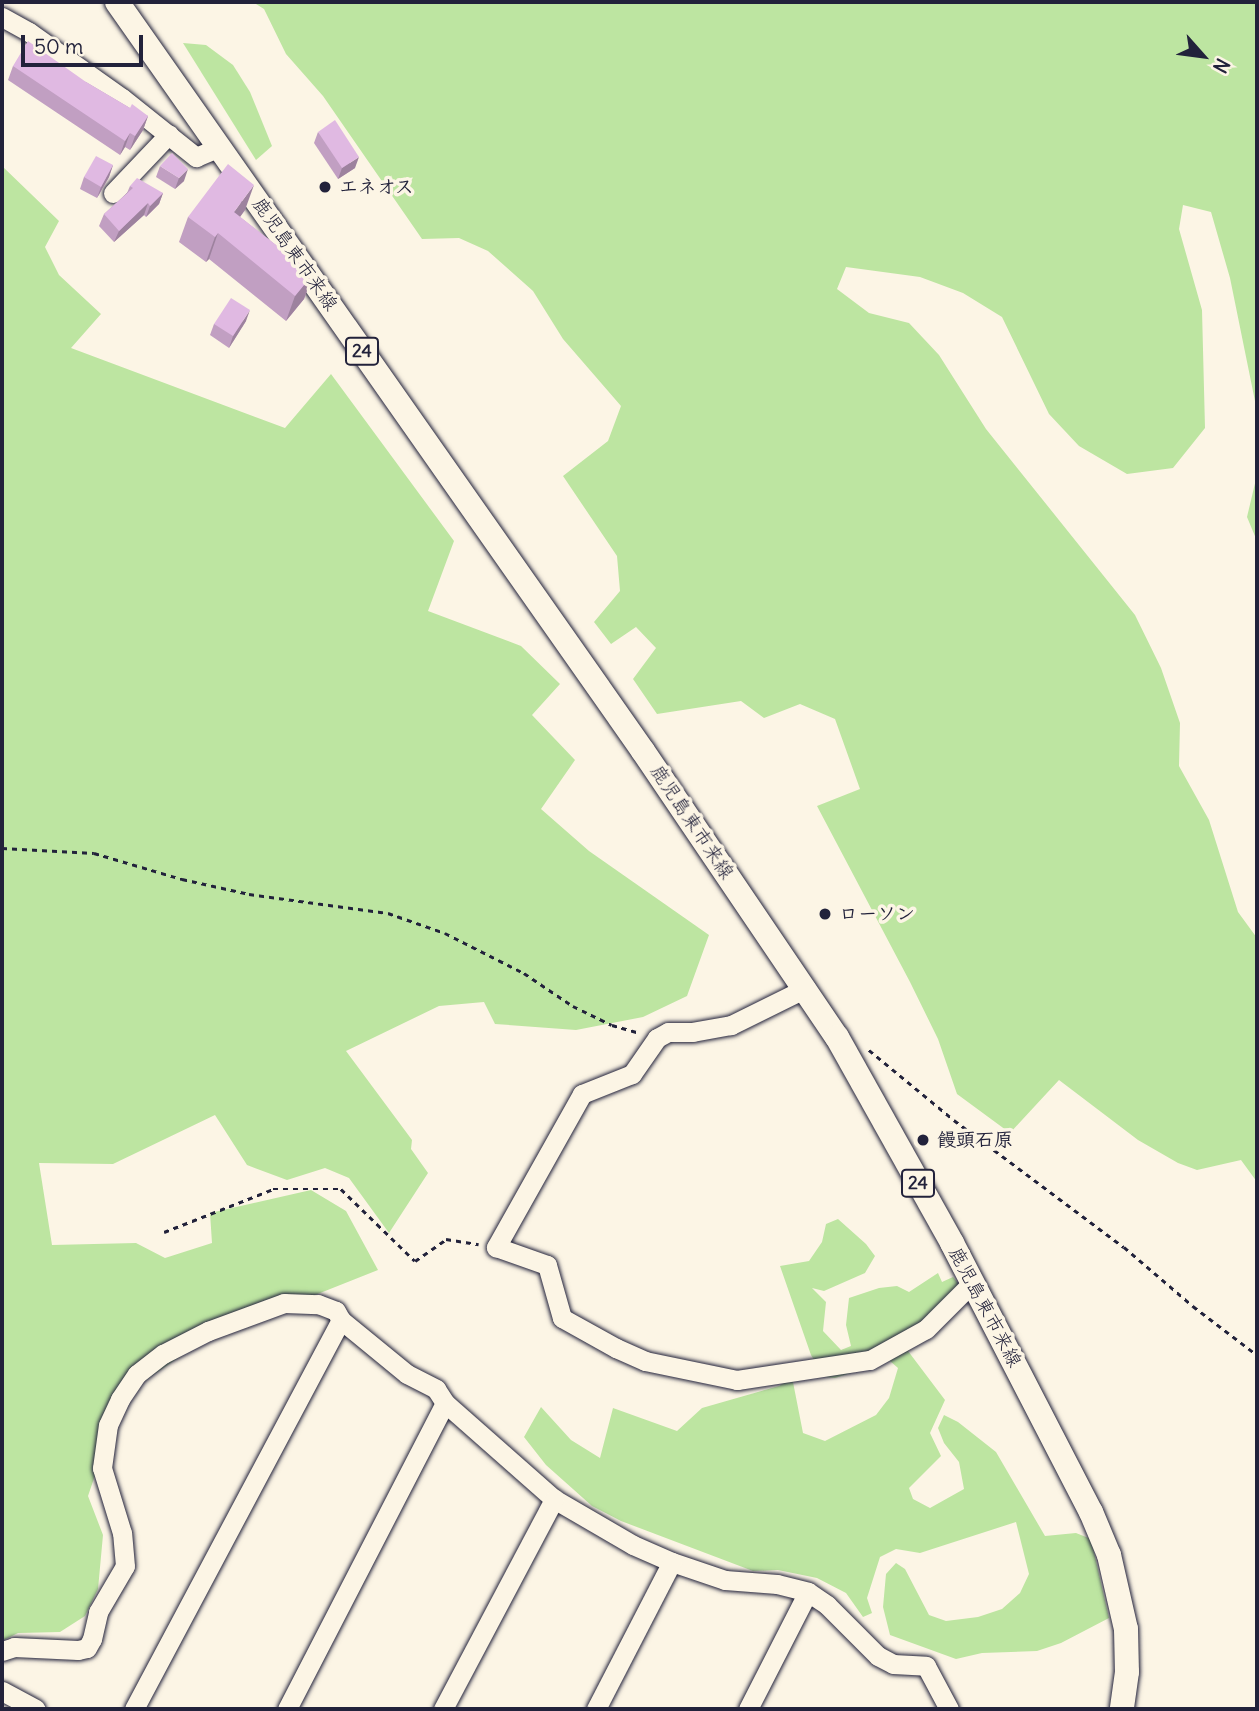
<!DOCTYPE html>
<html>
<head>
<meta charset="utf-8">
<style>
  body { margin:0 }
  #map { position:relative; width:1259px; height:1711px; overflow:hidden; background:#fcf5e5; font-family:Delius,"Klee One",sans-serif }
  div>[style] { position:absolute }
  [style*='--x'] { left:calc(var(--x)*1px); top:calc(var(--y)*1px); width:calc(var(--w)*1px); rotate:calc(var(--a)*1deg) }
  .green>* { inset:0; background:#bde5a1 }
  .path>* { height:2.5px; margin-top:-1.25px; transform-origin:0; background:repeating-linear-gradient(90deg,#22223b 0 5px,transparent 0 10px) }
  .roads { filter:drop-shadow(0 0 2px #22223b) drop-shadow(0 0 2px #22223b) }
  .minor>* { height:19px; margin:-9.5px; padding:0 9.5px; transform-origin:9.5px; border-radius:9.5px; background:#fcf5e5 }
  .major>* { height:24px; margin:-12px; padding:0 12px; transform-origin:12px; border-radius:12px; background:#fcf5e5 }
  .wall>* { inset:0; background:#c19fc2 }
  .shaded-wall>* { inset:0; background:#9d829e }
  .building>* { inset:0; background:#e0b9e2 }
  .dots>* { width:19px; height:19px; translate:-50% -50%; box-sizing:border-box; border:4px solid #fcf5e5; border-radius:50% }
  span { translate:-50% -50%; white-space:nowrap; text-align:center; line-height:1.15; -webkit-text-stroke:7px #fcf5e5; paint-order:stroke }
  .shield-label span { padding:2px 5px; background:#fcf5e5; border:2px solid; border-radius:5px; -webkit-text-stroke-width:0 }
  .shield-label { font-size:18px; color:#22223b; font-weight:700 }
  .poi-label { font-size:19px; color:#22223b; font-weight:700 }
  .left { translate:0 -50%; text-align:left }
  .street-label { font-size:19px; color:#22223b }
  .frame { position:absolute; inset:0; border:4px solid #22223b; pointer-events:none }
  .north { position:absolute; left:1168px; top:21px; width:70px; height:70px; -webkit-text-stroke:5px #fcf5e5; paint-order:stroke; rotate:118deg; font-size:19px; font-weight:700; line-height:28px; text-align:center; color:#22223b }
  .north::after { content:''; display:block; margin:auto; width:24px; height:32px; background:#22223b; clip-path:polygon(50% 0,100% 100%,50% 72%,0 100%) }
  .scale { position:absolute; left:21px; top:35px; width:122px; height:32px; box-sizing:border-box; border:4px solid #22223b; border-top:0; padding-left:9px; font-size:21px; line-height:24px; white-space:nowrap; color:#22223b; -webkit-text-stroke:5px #fcf5e5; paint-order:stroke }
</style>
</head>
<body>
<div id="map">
  <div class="green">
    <i style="clip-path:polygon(253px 2px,1257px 2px,1257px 411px,1230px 278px,1211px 212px,1183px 205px,1179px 229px,1202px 310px,1205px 428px,1173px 468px,1127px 474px,1079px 446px,1049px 414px,1002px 317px,963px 293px,920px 277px,846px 267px,837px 289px,869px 313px,909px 323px,939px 355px,986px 429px,1135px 615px,1161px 668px,1180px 723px,1179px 766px,1209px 820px,1238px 912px,1257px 938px,1257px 1182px,1241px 1160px,1197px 1170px,1178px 1163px,1138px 1140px,1059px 1080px,1010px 1133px,957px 1094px,938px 1039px,910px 982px,817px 806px,860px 789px,835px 719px,800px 704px,764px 718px,741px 701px,657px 714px,633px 679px,656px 648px,636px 627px,611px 644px,594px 622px,620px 591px,617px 556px,563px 476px,608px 441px,621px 406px,563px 339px,533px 291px,488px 251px,459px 238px,422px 239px,323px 96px,286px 54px,264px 9px)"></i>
    <i style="clip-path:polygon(183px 43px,206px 45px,233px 65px,250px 92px,272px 146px,256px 160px)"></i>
    <i style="clip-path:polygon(2px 166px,59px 221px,45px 247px,59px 275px,101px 314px,71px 348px,285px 428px,331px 374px,454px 541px,428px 611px,521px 646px,560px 684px,532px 715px,575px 760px,541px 809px,589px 851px,709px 935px,687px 996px,643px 1017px,576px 1030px,495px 1024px,484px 1002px,439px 1006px,346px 1051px,412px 1140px,411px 1149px,428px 1173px,389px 1233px,349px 1178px,325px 1168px,287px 1180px,247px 1165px,215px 1115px,113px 1164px,39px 1163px,52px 1245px,136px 1243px,165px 1258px,212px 1243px,210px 1213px,311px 1190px,346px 1211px,378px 1270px,209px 1337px,140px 1384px,110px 1431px,88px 1496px,103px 1535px,98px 1589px,85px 1616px,60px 1632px,18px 1633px,2px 1641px)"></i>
    <i style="clip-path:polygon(1257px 475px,1257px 541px,1247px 517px)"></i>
    <i style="clip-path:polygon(838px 1219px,866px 1244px,875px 1256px,865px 1273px,824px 1291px,812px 1288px,826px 1302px,823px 1331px,841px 1350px,851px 1346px,846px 1325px,849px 1298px,879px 1288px,897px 1286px,909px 1292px,938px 1273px,942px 1282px,953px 1277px,966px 1293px,946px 1317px,908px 1351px,945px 1400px,930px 1433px,941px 1456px,909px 1488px,913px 1499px,930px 1508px,964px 1489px,959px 1462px,944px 1443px,938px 1428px,944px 1415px,958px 1422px,996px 1452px,1045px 1536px,1076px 1533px,1091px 1539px,1109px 1618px,1061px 1643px,1037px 1651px,982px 1653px,956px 1659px,890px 1635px,883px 1607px,886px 1574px,896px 1563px,905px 1569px,929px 1615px,946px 1621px,978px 1617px,1002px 1609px,1020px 1593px,1029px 1574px,1016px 1522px,920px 1553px,896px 1549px,880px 1557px,867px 1598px,872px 1613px,863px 1617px,846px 1593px,817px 1578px,778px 1570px,753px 1571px,621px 1521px,592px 1506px,546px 1465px,524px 1437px,541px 1407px,571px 1440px,600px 1458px,613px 1408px,677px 1431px,702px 1408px,779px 1386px,792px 1377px,803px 1433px,825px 1441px,876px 1415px,889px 1398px,898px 1368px,890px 1361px,835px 1378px,825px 1377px,811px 1355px,780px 1266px,809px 1261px,822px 1242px,826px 1224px)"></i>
  </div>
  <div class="path">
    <i style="--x:2;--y:848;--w:92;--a:3.1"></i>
    <i style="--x:94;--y:853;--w:92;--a:16.5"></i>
    <i style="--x:182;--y:879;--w:69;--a:12.6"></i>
    <i style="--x:249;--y:894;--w:140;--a:7.8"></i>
    <i style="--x:388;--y:913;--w:60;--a:19.3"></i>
    <i style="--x:445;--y:933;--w:89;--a:26.9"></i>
    <i style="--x:524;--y:973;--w:59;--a:34"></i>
    <i style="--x:573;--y:1006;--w:43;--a:26"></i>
    <i style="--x:612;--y:1025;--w:29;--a:16"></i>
    <i style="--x:869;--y:1050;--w:110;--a:39.5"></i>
    <i style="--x:954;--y:1120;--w:212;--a:36.8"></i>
    <i style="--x:1124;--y:1247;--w:91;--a:40.5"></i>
    <i style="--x:1193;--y:1306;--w:81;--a:37.4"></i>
    <i style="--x:164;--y:1232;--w:117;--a:-21.5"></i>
    <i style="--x:273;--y:1189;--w:68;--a:0"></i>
    <i style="--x:341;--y:1189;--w:103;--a:44.2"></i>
    <i style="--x:415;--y:1261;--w:38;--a:-35"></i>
    <i style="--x:446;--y:1239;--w:33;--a:9"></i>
  </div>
  <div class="roads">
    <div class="minor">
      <i style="--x:2;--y:17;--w:31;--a:29"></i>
      <i style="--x:29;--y:32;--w:114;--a:35.4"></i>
      <i style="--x:122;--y:98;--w:95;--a:38.6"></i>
      <i style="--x:196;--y:157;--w:25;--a:-23"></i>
      <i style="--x:113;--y:193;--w:81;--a:-46.5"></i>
      <i style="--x:806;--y:988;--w:84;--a:153.7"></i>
      <i style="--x:731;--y:1025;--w:39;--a:170"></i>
      <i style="--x:693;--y:1032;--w:25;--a:180"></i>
      <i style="--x:668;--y:1032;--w:13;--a:151"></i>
      <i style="--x:657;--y:1038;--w:44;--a:124.8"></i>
      <i style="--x:632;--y:1074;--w:54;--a:158.2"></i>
      <i style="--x:582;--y:1094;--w:176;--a:119.3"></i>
      <i style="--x:496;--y:1247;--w:54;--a:19.4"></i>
      <i style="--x:547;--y:1265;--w:55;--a:74.2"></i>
      <i style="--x:562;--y:1318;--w:62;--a:29.1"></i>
      <i style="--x:616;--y:1348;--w:32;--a:24"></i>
      <i style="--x:645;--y:1361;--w:94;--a:11.7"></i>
      <i style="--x:737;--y:1380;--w:134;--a:-8.6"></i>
      <i style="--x:870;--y:1360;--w:64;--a:-29"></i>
      <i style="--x:926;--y:1329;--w:65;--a:-45"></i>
      <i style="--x:2;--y:1651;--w:13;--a:-18"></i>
      <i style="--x:14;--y:1647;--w:64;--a:2.7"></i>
      <i style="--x:78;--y:1650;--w:9;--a:-13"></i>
      <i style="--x:87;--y:1648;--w:10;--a:-61"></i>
      <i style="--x:92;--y:1639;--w:28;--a:-77"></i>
      <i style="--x:98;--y:1612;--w:53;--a:-59.6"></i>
      <i style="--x:125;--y:1566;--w:33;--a:-95"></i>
      <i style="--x:122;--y:1533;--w:68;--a:-107.1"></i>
      <i style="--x:102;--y:1468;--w:43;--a:-82.1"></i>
      <i style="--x:108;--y:1425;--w:29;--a:-65"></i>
      <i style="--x:120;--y:1399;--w:30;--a:-56"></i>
      <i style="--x:137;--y:1374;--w:33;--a:-38"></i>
      <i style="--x:163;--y:1354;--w:51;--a:-27.1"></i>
      <i style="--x:208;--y:1331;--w:81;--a:-20.2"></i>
      <i style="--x:284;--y:1303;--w:34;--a:2"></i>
      <i style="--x:318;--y:1304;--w:19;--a:21"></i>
      <i style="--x:336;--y:1311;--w:10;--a:61"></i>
      <i style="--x:341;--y:1320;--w:85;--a:39.3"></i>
      <i style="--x:407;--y:1374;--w:33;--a:27"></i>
      <i style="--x:436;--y:1389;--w:17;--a:57"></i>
      <i style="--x:445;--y:1403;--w:145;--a:41.4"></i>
      <i style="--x:554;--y:1499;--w:91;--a:30.2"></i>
      <i style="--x:633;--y:1545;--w:43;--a:23.6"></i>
      <i style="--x:672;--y:1562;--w:56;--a:18.8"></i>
      <i style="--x:725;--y:1580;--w:52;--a:4.4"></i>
      <i style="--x:777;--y:1584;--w:32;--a:14"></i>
      <i style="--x:808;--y:1592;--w:23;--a:34"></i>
      <i style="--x:827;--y:1605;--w:72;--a:45"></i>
      <i style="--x:878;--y:1656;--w:17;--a:28"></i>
      <i style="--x:893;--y:1664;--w:33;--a:3"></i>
      <i style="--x:926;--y:1666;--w:49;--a:61.9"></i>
      <i style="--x:2;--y:1691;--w:38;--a:28"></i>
      <i style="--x:134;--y:1709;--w:441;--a:-62"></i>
      <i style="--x:287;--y:1709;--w:344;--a:-62.7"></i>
      <i style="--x:443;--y:1709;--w:238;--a:-62.1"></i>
      <i style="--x:596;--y:1709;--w:165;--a:-62.7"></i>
      <i style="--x:748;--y:1709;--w:131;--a:-62.9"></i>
    </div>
    <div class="major">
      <i style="--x:117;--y:2;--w:915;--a:54.92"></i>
      <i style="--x:643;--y:751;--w:346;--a:55.9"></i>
      <i style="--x:837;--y:1037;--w:236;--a:60.8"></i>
      <i style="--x:952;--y:1243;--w:303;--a:62.7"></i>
      <i style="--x:1091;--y:1512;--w:47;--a:67.3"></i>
      <i style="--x:1109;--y:1555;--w:76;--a:77.1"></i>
      <i style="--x:1126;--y:1629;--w:43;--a:88.7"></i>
      <i style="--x:1127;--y:1672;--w:37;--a:98"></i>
    </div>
  </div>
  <div class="wall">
    <i style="clip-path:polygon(13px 66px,86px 82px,130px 108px,148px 116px,143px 130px,130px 150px,125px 147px,120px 155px,8px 80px)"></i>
    <i style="clip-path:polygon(318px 132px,355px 168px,338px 179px,314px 143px)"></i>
    <i style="clip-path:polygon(113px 165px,109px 177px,97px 198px,80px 189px,84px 177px)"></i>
    <i style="clip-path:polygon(160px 166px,184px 181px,175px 189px,156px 177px)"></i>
    <i style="clip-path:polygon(130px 186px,163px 193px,159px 204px,146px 217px,144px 215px,114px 242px,99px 226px,104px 214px,127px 193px)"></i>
    <i style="clip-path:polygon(245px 210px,240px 217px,313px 274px,304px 299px,286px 321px,209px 259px,206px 262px,179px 242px,188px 217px)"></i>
    <i style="clip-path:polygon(246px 321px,229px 348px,210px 335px,214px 324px)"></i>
  </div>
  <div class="shaded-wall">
    <i style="clip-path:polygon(148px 116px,143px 130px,130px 150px,135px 136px)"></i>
    <i style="clip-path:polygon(130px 133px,125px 147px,120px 155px,125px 141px)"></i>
    <i style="clip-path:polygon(359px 157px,355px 168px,338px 179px,342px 168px)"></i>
    <i style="clip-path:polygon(113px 165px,109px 177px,97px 198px,101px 187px)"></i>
    <i style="clip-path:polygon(188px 169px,184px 181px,175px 189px,179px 178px)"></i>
    <i style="clip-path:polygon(254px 185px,245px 210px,225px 237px,234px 212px)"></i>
    <i style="clip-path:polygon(163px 193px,159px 204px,146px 217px,150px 206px)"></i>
    <i style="clip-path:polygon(148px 203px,144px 215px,114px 242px,119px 231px)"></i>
    <i style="clip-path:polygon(218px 233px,209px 259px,206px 262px,215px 237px)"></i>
    <i style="clip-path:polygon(313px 274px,304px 299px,286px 321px,295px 296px)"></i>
    <i style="clip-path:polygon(250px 310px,246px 321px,229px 348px,233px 336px)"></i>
  </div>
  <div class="building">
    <i style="clip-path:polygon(28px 41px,86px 82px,130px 108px,132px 104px,148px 116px,135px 136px,130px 133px,125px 141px,13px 66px)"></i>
    <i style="clip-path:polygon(335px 120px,359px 157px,342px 168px,318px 132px)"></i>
    <i style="clip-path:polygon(172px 153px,188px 169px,179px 178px,160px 166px)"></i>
    <i style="clip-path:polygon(96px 156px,113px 165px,101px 187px,84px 177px)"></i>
    <i style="clip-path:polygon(228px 164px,254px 185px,234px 212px,313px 274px,295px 296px,218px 233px,215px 237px,188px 217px)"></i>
    <i style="clip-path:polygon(137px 178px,163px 193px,150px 206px,148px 203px,119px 231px,104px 214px,133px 188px,130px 186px)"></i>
    <i style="clip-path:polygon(231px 298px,250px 310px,233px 336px,214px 324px)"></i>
  </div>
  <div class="dots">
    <i style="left:325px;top:187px;background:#22223b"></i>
    <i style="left:825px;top:914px;background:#22223b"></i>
    <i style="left:923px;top:1140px;background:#22223b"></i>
  </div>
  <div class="shield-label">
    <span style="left:362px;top:351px">24</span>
    <span style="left:918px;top:1183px">24</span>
  </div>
  <div class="poi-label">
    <span class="left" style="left:339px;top:187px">エネオス</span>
    <span class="left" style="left:839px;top:914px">ローソン</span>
    <span class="left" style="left:937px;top:1140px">饅頭石原</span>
  </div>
  <div class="street-label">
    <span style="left:295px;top:254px;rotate:55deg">鹿児島東市来線</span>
    <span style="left:692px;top:822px;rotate:56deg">鹿児島東市来線</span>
    <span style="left:985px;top:1307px;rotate:62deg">鹿児島東市来線</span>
  </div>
  <div class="frame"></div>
  <div class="north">N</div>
  <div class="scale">50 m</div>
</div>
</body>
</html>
